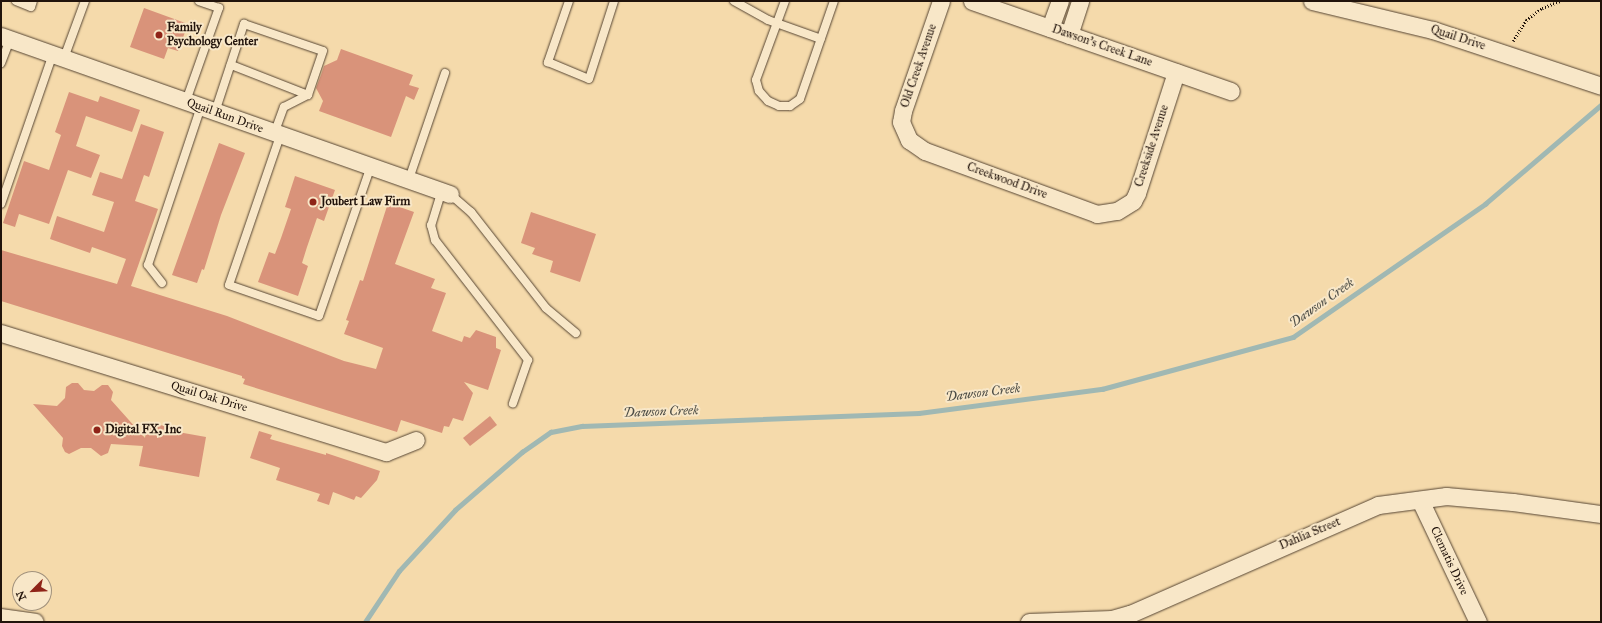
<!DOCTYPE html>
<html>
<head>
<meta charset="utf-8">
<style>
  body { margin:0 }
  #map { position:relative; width:1602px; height:623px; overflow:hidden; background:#f5daab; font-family:"IM FELL Great Primer",serif }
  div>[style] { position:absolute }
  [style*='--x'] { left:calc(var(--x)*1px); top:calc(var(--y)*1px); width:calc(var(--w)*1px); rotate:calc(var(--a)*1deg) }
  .stream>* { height:4.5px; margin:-2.25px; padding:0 2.25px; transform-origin:2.25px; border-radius:2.25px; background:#a0b8b3 }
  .building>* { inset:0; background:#d9937a }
  .path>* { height:2.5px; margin-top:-1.25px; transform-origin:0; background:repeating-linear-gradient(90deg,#21130b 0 1px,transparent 0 3px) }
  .roads { filter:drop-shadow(0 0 1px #564533) drop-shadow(0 0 1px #564533) }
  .service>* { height:8px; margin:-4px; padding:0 4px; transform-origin:4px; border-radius:4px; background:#f8e7c8 }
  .minor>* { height:17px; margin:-8.5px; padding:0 8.5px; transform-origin:8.5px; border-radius:8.5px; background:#f8e7c8 }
  .dots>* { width:11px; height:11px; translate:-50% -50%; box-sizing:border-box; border:2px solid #f8e7c8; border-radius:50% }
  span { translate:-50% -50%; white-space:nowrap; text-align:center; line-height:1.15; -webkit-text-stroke:4px #f8e7c8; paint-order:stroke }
  .poi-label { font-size:12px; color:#21130b; font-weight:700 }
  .left { translate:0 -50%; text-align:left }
  .street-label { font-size:12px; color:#21130b }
  .water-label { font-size:13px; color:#4d4d46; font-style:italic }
  .frame { position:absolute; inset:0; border:2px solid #21130b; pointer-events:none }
  .north { position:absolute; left:12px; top:571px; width:40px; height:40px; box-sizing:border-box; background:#f8e7c8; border:1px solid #a2927c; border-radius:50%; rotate:246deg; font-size:11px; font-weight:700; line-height:16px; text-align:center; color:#21130b }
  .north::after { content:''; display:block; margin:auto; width:14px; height:18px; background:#8f2418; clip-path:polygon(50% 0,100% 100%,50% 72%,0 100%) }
</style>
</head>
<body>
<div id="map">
  <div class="stream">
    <i style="--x:365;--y:622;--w:61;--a:-56.3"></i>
    <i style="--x:399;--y:571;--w:83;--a:-47.4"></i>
    <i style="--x:455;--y:510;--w:89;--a:-40.9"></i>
    <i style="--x:522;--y:452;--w:35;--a:-35"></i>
    <i style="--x:551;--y:432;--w:32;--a:-11"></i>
    <i style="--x:582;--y:426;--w:337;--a:-2.2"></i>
    <i style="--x:919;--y:413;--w:185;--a:-7.5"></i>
    <i style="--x:1102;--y:389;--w:198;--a:-15.2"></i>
    <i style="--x:1293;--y:337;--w:234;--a:-34.7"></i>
    <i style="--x:1485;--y:204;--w:153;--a:-40.5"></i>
  </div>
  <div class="building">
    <i style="clip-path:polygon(144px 8px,188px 24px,178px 51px,168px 48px,164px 59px,130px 47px)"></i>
    <i style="clip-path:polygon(341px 49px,413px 75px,409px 85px,419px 88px,414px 100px,406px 96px,391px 137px,319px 111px,323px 101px,316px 88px,321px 75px,324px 66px,337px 60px)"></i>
    <i style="clip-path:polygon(69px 92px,98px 102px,100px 96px,140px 110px,132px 132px,86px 116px,76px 146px,100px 155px,91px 178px,68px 170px,49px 224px,19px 214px,15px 227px,3px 223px,24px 161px,49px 170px,61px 135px,55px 132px)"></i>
    <i style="clip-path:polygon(141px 124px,164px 132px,149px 177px,144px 175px,135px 201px,158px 209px,131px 286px,227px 316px,344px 361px,376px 369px,383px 348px,344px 334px,349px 321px,346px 320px,360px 280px,363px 281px,388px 203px,414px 212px,395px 264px,435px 279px,431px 288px,446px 293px,432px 331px,462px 342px,464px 336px,470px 338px,476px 330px,496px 337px,496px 348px,501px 350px,488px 390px,464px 382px,473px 393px,463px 421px,453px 418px,449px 427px,444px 426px,442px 433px,401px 420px,397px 432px,243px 384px,245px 379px,242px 378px,242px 376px,1px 301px,1px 250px,117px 284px,126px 259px,92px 247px,90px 253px,50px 239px,57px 216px,104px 232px,114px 202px,92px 195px,100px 172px,122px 179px)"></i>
    <i style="clip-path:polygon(219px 143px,245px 153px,221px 215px,204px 270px,202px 269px,197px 283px,172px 275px)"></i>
    <i style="clip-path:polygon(295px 176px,335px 190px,324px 221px,317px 218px,307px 247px,302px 263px,308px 266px,298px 296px,258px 282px,269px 252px,275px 254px,281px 238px,291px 209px,285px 207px)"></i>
    <i style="clip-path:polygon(531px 212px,596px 234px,580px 282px,550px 272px,553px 261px,532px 254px,535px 248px,521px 243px)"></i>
    <i style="clip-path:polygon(72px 383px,78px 383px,84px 390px,94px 391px,102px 385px,108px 385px,113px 392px,111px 400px,145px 438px,147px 423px,178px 428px,178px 432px,206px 437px,199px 477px,139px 466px,143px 446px,111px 444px,108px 453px,101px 456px,91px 448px,81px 448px,69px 454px,65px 452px,62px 446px,63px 438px,33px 404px,57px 406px,65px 398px,66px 387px)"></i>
    <i style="clip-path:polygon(490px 416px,497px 425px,470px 446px,463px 438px)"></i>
    <i style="clip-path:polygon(259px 431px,272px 435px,270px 439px,326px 455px,326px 453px,380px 471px,377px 480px,361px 498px,356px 496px,354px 500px,333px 492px,329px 505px,317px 501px,320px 494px,276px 480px,280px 468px,250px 458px)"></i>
  </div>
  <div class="path">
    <i style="--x:1513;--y:41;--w:25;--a:-58"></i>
    <i style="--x:1526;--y:20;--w:20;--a:-37"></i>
    <i style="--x:1542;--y:8;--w:19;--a:-21"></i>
  </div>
  <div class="roads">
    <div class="service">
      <i style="--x:16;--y:1;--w:16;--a:22"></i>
      <i style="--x:31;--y:7;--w:6;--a:-72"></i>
      <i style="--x:569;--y:1;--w:65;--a:109"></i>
      <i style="--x:548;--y:62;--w:44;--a:22.5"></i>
      <i style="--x:589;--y:79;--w:82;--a:-72.2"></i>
      <i style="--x:734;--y:1;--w:39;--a:29"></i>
      <i style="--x:768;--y:20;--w:56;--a:19.7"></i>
      <i style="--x:785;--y:1;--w:84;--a:110.2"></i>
      <i style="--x:756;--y:80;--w:11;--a:75"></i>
      <i style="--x:759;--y:91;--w:13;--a:48"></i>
      <i style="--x:768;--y:101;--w:12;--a:24"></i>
      <i style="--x:779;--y:106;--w:11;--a:0"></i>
      <i style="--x:790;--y:106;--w:12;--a:-35"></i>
      <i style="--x:800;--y:99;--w:104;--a:-70.9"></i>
      <i style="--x:64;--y:58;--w:61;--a:-69.8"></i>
      <i style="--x:1;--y:63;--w:26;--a:-69"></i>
      <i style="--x:186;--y:101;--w:99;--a:-70.5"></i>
      <i style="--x:219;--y:8;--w:21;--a:-161"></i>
      <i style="--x:215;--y:112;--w:93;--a:-71.8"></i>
      <i style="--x:244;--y:24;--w:83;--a:18.9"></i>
      <i style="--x:323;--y:51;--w:46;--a:108.8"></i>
      <i style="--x:308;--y:95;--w:83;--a:-158.7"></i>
      <i style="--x:274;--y:134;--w:29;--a:-70"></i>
      <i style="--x:284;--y:107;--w:27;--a:-27"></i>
      <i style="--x:280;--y:136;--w:157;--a:108.9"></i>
      <i style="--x:229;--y:285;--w:95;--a:19"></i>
      <i style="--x:319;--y:316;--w:159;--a:-70.9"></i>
      <i style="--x:409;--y:179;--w:112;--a:-71.2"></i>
      <i style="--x:442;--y:190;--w:37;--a:107"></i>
      <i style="--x:431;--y:225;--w:16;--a:75"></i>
      <i style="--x:435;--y:240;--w:152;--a:52.2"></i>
      <i style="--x:528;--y:360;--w:46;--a:109.2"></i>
      <i style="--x:450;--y:194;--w:28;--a:41"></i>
      <i style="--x:471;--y:212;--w:122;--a:52"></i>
      <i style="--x:546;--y:308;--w:39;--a:40"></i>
      <i style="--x:1;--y:204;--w:159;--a:-70.9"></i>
      <i style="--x:162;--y:283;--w:23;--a:-128"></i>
      <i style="--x:148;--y:265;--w:167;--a:-71.5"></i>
    </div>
    <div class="minor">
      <i style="--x:941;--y:1;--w:116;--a:109.1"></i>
      <i style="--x:903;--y:111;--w:11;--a:100"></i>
      <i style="--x:901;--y:122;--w:20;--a:66"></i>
      <i style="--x:909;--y:140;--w:19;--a:35"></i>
      <i style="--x:925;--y:151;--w:183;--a:20.1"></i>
      <i style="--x:1097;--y:214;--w:20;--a:-9"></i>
      <i style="--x:1117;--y:211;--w:19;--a:-32"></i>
      <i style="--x:1133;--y:201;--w:9;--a:-63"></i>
      <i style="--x:1137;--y:193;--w:127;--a:-72.1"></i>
      <i style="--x:972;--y:1;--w:274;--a:19.2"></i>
      <i style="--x:1312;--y:1;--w:124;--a:13.5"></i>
      <i style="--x:1433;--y:30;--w:177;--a:18.4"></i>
      <i style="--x:1050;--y:28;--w:29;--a:-70"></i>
      <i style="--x:1069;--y:35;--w:36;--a:-72"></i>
      <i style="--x:1;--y:36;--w:476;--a:19.4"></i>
      <i style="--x:1;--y:333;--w:403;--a:17.2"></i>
      <i style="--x:386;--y:452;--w:32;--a:-22"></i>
      <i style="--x:1420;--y:500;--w:135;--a:64.6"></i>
      <i style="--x:1;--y:617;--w:34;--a:8"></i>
      <i style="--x:1029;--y:622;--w:83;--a:-2.1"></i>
      <i style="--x:1112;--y:619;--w:19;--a:-16"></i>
      <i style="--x:1130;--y:614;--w:271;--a:-23.7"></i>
      <i style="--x:1378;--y:505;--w:69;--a:-7.5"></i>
      <i style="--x:1446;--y:496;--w:67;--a:5.1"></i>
      <i style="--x:1513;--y:502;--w:89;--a:7.8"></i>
    </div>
  </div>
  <div class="dots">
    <i style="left:159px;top:35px;background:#8f2418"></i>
    <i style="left:313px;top:202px;background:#8f2418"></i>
    <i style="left:97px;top:430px;background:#8f2418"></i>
  </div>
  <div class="poi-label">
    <span class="left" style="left:167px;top:35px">Family<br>Psychology Center</span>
    <span class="left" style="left:321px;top:202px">Joubert Law Firm</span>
    <span class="left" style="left:105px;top:430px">Digital FX, Inc</span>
  </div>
  <div class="street-label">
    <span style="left:1458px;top:38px;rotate:18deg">Quail Drive</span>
    <span style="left:1102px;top:46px;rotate:19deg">Dawson's Creek Lane</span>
    <span style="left:919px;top:66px;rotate:-71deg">Old Creek Avenue</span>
    <span style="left:225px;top:116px;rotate:20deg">Quail Run Drive</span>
    <span style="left:1152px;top:146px;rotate:-72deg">Creekside Avenue</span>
    <span style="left:1007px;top:181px;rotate:20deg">Creekwood Drive</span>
    <span style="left:209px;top:397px;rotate:17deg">Quail Oak Drive</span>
    <span style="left:1310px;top:534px;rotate:-23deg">Dahlia Street</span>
    <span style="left:1449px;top:561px;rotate:65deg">Clematis Drive</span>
  </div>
  <div class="water-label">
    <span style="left:1322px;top:303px;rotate:-35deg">Dawson Creek</span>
    <span style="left:983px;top:393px;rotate:-7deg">Dawson Creek</span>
    <span style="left:661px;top:412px;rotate:-2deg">Dawson Creek</span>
  </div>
  <div class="frame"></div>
  <div class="north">N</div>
</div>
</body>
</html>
